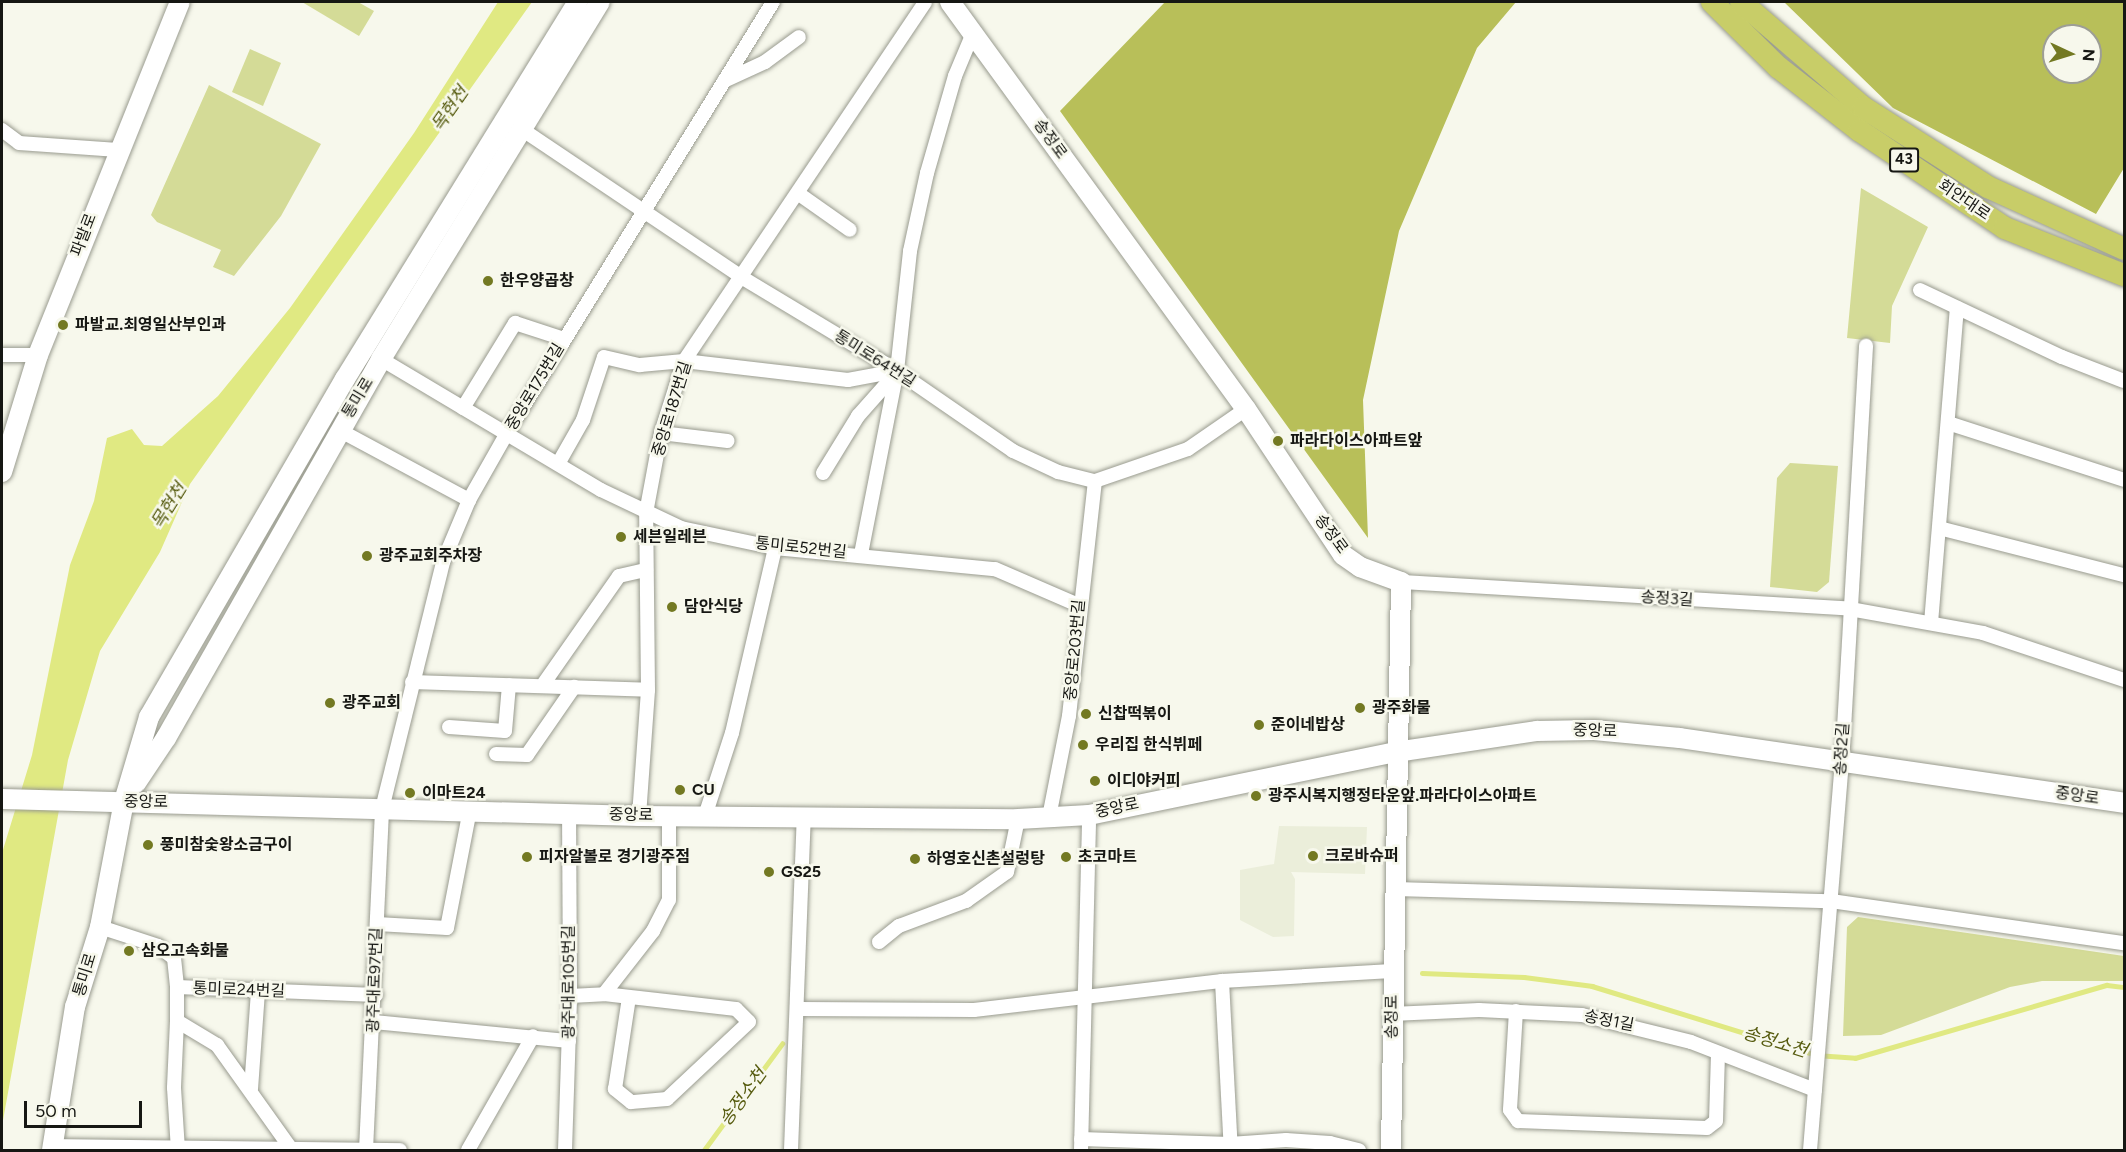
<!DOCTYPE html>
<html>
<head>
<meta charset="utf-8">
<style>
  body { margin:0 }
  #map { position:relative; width:2126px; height:1152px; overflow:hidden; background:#f7f8ec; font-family:Figtree,"Noto Sans KR",sans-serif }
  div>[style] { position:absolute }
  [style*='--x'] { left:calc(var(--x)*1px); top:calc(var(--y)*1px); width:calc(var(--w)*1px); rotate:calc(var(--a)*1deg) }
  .built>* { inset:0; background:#ebeeda }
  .green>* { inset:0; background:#d4db97 }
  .forest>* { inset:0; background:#b8bf59 }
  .water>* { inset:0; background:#e0e982 }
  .stream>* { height:4.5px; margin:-2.25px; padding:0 2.25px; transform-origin:2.25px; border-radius:2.25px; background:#e0e982 }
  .roads { filter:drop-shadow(0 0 2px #999b8f) drop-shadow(0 0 2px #999b8f) }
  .street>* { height:14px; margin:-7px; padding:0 7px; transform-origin:7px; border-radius:7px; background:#fff }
  .secondary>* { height:20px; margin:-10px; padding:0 10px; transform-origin:10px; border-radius:10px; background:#fff }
  .primary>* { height:22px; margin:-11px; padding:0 11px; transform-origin:11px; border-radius:11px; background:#c8cd68 }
  .dots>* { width:16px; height:16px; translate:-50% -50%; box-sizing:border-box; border:3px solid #f7f8ec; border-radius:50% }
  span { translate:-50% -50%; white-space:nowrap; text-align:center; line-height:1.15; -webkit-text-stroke:5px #f7f8ec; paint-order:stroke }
  .shield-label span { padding:2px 4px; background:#f7f8ec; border:2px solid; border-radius:4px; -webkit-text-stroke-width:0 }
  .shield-label { font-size:15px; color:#161713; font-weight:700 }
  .street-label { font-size:16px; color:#161713 }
  .poi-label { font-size:16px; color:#161713; font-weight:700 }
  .left { translate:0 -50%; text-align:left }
  .water-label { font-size:18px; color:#575c10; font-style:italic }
  .frame { position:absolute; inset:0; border:3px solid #161713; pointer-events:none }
  .north { position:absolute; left:2042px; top:24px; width:60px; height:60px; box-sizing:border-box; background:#f7f8ec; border:2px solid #9d9e95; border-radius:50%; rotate:94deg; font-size:16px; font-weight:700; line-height:24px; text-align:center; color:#161713 }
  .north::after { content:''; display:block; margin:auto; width:21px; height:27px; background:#737922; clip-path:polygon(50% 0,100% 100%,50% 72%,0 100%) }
  .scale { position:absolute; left:24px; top:1101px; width:118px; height:27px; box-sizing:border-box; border:3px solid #161713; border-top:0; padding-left:8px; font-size:18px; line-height:21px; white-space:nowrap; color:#161713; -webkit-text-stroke:4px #f7f8ec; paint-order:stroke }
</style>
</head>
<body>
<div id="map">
  <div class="built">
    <i style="clip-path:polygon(1279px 826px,1367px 827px,1365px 874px,1291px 872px,1295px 879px,1294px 936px,1273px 937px,1240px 920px,1240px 870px,1274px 864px)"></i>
  </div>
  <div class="green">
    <i style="clip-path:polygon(302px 2px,358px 2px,374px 11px,359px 36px)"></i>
    <i style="clip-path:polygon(250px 49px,281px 63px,263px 106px,232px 92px)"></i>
    <i style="clip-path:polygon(209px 85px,321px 144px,281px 216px,234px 276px,213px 267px,221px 250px,157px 222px,151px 215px)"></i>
    <i style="clip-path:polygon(1861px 188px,1928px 227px,1892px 306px,1890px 343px,1847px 338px)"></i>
    <i style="clip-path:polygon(1790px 463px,1838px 466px,1829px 582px,1817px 592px,1770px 587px,1777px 478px)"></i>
    <i style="clip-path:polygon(1858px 917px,2124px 956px,2124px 981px,2042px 981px,2010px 987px,1881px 1035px,1843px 1036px,1847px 927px)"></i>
  </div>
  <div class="forest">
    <i style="clip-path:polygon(1165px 2px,1516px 2px,1477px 48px,1399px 231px,1363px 400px,1368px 538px,1060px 111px)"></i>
    <i style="clip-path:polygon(evenodd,1784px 2px,2124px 2px,2124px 168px,2096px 214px,1893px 108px,1784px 2px,2054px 36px,2090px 36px,2090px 72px,2054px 72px,2054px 36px)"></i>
  </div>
  <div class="water">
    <i style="clip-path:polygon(498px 2px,532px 2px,190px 484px,160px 552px,100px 651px,68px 760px,2px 1126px,2px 853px,32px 755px,70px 565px,94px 501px,107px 438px,132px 429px,144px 445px,162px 446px,218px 396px,290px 308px,414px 133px)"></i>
  </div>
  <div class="stream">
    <i style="--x:1422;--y:973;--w:102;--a:2.2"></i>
    <i style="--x:1524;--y:977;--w:69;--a:7.5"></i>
    <i style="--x:1592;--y:986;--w:234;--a:17.1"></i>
    <i style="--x:1816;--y:1055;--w:39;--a:4"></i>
    <i style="--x:1855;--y:1058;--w:262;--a:-16.2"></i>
    <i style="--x:2107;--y:985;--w:17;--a:7"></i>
    <i style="--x:704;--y:1150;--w:132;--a:-53.7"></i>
  </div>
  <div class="roads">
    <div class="street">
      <i style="--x:724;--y:81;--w:45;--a:-24.9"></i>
      <i style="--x:765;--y:62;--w:42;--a:-36.3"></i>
      <i style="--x:520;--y:128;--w:269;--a:33.9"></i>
      <i style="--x:743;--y:278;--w:180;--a:31.1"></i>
      <i style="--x:897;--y:371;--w:141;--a:34.6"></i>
      <i style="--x:1013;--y:451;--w:50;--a:25"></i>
      <i style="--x:1058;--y:472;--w:38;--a:14"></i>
      <i style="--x:1095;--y:481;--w:98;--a:-19"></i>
      <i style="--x:1188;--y:449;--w:70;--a:-34.6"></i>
      <i style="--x:2;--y:130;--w:21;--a:37"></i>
      <i style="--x:19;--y:143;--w:99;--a:4"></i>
      <i style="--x:799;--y:194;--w:62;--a:35.2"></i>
      <i style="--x:1920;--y:290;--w:157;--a:25.3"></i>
      <i style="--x:2062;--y:357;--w:66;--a:21.2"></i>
      <i style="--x:2;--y:355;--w:36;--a:0"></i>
      <i style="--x:381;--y:359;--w:256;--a:30.8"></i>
      <i style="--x:601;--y:490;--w:89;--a:25.4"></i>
      <i style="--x:681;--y:528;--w:96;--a:12"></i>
      <i style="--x:775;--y:548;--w:221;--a:5.5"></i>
      <i style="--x:995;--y:569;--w:90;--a:23.4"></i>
      <i style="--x:463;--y:408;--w:100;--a:-58.5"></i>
      <i style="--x:515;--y:323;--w:52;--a:18.1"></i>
      <i style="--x:1948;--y:423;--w:185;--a:17.9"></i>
      <i style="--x:339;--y:430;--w:148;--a:28.3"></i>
      <i style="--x:661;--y:433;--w:67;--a:6.8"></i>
      <i style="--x:558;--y:464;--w:51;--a:-60.4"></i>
      <i style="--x:583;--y:420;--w:66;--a:-71.6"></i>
      <i style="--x:604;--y:357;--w:37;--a:13"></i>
      <i style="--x:640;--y:365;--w:44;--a:-5.2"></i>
      <i style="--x:684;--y:361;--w:165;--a:6.6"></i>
      <i style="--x:848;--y:380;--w:50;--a:-10.4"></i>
      <i style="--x:823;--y:473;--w:67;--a:-58.4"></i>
      <i style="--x:858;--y:416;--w:57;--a:-48.5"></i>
      <i style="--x:1939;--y:528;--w:191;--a:14.3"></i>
      <i style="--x:861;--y:554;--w:187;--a:-78.9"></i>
      <i style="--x:897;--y:371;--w:121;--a:-83.8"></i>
      <i style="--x:910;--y:251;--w:80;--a:-77.7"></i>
      <i style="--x:927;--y:173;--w:101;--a:-73.9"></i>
      <i style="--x:955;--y:76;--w:47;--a:-67.3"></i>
      <i style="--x:1401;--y:582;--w:450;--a:3.4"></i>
      <i style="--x:1850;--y:609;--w:135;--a:10.2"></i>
      <i style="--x:1983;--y:633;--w:149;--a:18.4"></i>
      <i style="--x:1931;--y:623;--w:316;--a:-85.3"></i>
      <i style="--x:412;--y:682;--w:236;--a:1.9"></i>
      <i style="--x:542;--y:686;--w:134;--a:-55"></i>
      <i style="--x:619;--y:576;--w:28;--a:-13"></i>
      <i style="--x:449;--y:727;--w:56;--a:4.1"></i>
      <i style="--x:505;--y:731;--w:46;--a:-85"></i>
      <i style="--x:496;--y:754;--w:31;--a:2"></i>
      <i style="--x:527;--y:755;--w:83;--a:-55.3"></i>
      <i style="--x:639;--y:816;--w:126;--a:-85.9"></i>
      <i style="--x:648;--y:690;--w:177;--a:-90.6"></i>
      <i style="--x:646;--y:513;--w:81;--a:-79.4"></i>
      <i style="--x:661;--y:433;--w:76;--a:-72.3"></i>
      <i style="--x:684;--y:361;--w:432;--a:-56.1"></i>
      <i style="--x:705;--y:816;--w:87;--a:-72"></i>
      <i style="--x:732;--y:733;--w:190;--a:-76.9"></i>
      <i style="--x:1049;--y:817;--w:103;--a:-78.8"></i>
      <i style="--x:1069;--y:716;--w:236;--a:-83.7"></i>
      <i style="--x:1393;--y:889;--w:438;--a:1.6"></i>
      <i style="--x:1831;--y:901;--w:296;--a:8.2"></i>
      <i style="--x:377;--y:924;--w:70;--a:3.3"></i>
      <i style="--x:447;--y:928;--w:120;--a:-79"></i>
      <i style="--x:100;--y:927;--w:61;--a:18.1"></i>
      <i style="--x:158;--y:946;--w:20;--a:37"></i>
      <i style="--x:174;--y:958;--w:29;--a:84"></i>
      <i style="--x:177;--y:987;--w:199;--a:2.3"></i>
      <i style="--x:879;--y:942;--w:26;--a:-39"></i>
      <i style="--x:899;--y:926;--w:72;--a:-20.5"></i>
      <i style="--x:966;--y:901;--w:50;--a:-35.3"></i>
      <i style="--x:1007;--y:872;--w:54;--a:-78.3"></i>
      <i style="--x:1222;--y:981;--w:169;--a:87"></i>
      <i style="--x:177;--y:987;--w:34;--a:90"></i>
      <i style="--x:177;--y:1021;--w:47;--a:31"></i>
      <i style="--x:217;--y:1045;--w:129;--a:54.5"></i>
      <i style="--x:604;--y:994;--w:80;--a:-52.1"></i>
      <i style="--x:653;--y:931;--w:35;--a:-63"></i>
      <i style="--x:669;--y:900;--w:84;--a:-90"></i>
      <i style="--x:570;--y:996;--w:34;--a:-3"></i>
      <i style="--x:604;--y:994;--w:133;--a:6.5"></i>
      <i style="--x:736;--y:1009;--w:18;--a:45"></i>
      <i style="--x:749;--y:1022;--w:112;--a:136.8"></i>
      <i style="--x:667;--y:1099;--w:36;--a:175"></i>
      <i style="--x:631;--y:1102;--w:21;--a:-141"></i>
      <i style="--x:615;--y:1089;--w:92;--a:-81.3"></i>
      <i style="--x:799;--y:1009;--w:175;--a:0.3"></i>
      <i style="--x:974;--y:1010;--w:250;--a:-6.7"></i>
      <i style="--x:1222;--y:981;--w:170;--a:-3.4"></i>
      <i style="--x:1516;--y:1011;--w:99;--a:93.5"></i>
      <i style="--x:1510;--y:1110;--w:14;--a:54"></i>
      <i style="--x:1518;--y:1121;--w:189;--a:2.1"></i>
      <i style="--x:1707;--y:1128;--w:11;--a:-38"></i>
      <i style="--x:1716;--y:1121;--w:68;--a:-88.3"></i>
      <i style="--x:1392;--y:1014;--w:87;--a:-2.6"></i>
      <i style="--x:1479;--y:1010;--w:103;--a:2.8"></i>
      <i style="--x:1582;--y:1015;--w:112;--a:13.9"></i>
      <i style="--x:1691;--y:1042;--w:133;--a:21.2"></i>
      <i style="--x:177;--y:1021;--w:67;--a:92.6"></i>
      <i style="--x:174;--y:1088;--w:62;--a:86.3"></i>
      <i style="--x:374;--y:1022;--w:196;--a:5.6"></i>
      <i style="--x:251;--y:1089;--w:98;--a:-85.9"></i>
      <i style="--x:1081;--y:1139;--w:149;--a:1.9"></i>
      <i style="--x:1230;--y:1144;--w:56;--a:-4.1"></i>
      <i style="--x:1286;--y:1140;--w:44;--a:3.9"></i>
      <i style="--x:1330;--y:1143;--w:30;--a:14"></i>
      <i style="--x:53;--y:1146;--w:347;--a:0.7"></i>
      <i style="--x:366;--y:1150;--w:341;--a:-87.3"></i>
      <i style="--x:382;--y:809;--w:254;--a:-76.1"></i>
      <i style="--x:443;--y:562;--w:67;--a:-67.2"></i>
      <i style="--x:469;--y:500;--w:77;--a:-60.4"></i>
      <i style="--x:507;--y:433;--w:506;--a:-58.32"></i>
      <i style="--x:468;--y:1150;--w:131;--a:-60.3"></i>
      <i style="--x:565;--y:1150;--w:154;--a:-88.1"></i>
      <i style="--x:570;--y:996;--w:183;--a:-90.3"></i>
      <i style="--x:791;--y:1150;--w:332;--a:-87.8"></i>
      <i style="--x:1081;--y:1150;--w:335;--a:-88.6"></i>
      <i style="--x:1810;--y:1150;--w:388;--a:-85.3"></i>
      <i style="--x:1842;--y:763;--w:418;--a:-86.7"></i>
    </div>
    <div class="secondary">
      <i style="--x:950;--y:2;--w:503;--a:53.97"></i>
      <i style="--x:1246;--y:409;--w:175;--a:56.4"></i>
      <i style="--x:1343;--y:555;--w:21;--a:35"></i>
      <i style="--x:1360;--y:567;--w:44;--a:20.1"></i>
      <i style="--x:1401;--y:582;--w:568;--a:91.01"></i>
      <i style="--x:2;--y:472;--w:122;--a:-72.9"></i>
      <i style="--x:38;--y:355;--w:380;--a:-68.1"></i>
      <i style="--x:136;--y:783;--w:54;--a:-56.3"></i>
      <i style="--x:166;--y:738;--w:436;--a:-60.4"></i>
      <i style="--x:381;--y:359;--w:419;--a:-58.5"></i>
      <i style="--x:2;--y:799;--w:637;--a:1.53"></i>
      <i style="--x:639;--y:816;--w:379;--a:0.5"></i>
      <i style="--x:1018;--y:819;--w:71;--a:-3.2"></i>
      <i style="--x:1089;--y:815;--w:313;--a:-11.6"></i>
      <i style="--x:1396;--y:752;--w:143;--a:-8.5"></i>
      <i style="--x:1537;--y:731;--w:57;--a:-1"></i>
      <i style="--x:1594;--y:730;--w:86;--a:5.3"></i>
      <i style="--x:1680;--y:738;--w:449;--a:8.3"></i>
      <i style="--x:52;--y:1150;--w:145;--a:-80.9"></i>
      <i style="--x:75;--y:1007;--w:84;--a:-72.6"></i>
      <i style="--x:100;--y:927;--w:128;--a:-79.2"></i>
      <i style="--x:124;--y:801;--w:88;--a:-73.4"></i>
      <i style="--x:149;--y:717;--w:391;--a:-59.9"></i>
      <i style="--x:345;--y:379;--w:443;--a:-58.3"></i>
    </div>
    <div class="primary">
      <i style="--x:1712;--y:2;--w:93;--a:44.6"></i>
      <i style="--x:1778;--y:67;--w:104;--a:38"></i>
      <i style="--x:1860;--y:131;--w:174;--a:33.8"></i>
      <i style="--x:2005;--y:228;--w:128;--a:21.6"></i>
      <i style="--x:1741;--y:2;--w:162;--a:40.8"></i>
      <i style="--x:1864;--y:108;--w:147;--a:32.5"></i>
      <i style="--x:1988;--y:187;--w:149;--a:24.5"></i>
    </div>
  </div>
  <div class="dots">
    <i style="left:488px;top:281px;background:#737922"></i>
    <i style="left:63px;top:325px;background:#737922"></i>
    <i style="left:1278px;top:441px;background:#737922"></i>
    <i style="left:621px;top:537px;background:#737922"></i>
    <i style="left:367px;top:556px;background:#737922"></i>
    <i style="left:672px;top:607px;background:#737922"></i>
    <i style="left:330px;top:703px;background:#737922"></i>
    <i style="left:1360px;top:708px;background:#737922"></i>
    <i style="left:1086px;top:714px;background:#737922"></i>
    <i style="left:1259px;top:725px;background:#737922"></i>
    <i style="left:1083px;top:745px;background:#737922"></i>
    <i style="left:1095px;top:781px;background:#737922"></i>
    <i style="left:680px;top:790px;background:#737922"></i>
    <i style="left:410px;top:793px;background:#737922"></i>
    <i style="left:1256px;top:796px;background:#737922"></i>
    <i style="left:148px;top:845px;background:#737922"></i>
    <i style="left:1313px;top:856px;background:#737922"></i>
    <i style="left:527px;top:857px;background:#737922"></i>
    <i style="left:1066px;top:857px;background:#737922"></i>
    <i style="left:915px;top:859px;background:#737922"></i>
    <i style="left:769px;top:872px;background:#737922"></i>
    <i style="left:129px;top:951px;background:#737922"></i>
  </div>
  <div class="shield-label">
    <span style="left:1904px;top:160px">43</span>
  </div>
  <div class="street-label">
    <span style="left:1050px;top:139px;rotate:54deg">송정로</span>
    <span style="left:1964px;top:200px;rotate:34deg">회안대로</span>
    <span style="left:84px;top:235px;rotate:-69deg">파발로</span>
    <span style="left:875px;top:359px;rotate:32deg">통미로64번길</span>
    <span style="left:535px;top:387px;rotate:-59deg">중앙로175번길</span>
    <span style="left:358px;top:398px;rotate:-59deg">통미로</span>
    <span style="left:672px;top:409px;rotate:-73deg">중앙로187번길</span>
    <span style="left:1331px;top:534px;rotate:54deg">송정로</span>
    <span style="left:801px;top:548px;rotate:6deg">통미로52번길</span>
    <span style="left:1667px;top:599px;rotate:4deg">송정3길</span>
    <span style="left:1075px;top:650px;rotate:-85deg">중앙로203번길</span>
    <span style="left:1595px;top:731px;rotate:2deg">중앙로</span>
    <span style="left:1842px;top:749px;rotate:-86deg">송정2길</span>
    <span style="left:2077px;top:796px;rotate:8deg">중앙로</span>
    <span style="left:146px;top:802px;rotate:1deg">중앙로</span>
    <span style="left:1117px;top:808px;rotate:-12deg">중앙로</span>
    <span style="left:631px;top:815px;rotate:1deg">중앙로</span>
    <span style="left:85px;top:975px;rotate:-73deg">통미로</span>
    <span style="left:375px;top:980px;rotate:-88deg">광주대로97번길</span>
    <span style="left:569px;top:982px;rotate:-90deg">광주대로105번길</span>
    <span style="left:239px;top:990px;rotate:2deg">통미로24번길</span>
    <span style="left:1392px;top:1017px;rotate:-90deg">송정로</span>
    <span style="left:1609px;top:1021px;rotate:11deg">송정1길</span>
  </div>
  <div class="poi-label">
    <span class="left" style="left:500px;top:281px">한우양곱창</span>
    <span class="left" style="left:75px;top:325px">파발교.최영일산부인과</span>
    <span class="left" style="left:1290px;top:441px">파라다이스아파트앞</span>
    <span class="left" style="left:633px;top:537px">세븐일레븐</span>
    <span class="left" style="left:379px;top:556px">광주교회주차장</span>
    <span class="left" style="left:684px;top:607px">담안식당</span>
    <span class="left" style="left:342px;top:703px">광주교회</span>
    <span class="left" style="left:1372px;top:708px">광주화물</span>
    <span class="left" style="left:1098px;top:714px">신찹떡볶이</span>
    <span class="left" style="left:1271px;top:725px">준이네밥상</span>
    <span class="left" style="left:1095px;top:745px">우리집 한식뷔페</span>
    <span class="left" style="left:1107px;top:781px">이디야커피</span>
    <span class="left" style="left:692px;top:790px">CU</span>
    <span class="left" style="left:422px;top:793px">이마트24</span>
    <span class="left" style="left:1268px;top:796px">광주시복지행정타운앞.파라다이스아파트</span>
    <span class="left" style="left:160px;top:845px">풍미참숯왕소금구이</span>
    <span class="left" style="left:1325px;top:856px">크로바슈퍼</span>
    <span class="left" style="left:539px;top:857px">피자알볼로 경기광주점</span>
    <span class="left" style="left:1078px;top:857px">초코마트</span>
    <span class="left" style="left:927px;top:859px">하영호신촌설렁탕</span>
    <span class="left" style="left:781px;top:872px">GS25</span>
    <span class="left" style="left:141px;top:951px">삼오고속화물</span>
  </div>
  <div class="water-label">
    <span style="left:450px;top:109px;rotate:-55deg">목현천</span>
    <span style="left:169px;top:506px;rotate:-58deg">목현천</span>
    <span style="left:1775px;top:1042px;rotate:17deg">송정소천</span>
    <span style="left:743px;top:1097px;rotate:-54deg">송정소천</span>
  </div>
  <div class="frame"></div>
  <div class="north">N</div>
  <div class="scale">50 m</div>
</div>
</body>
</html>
